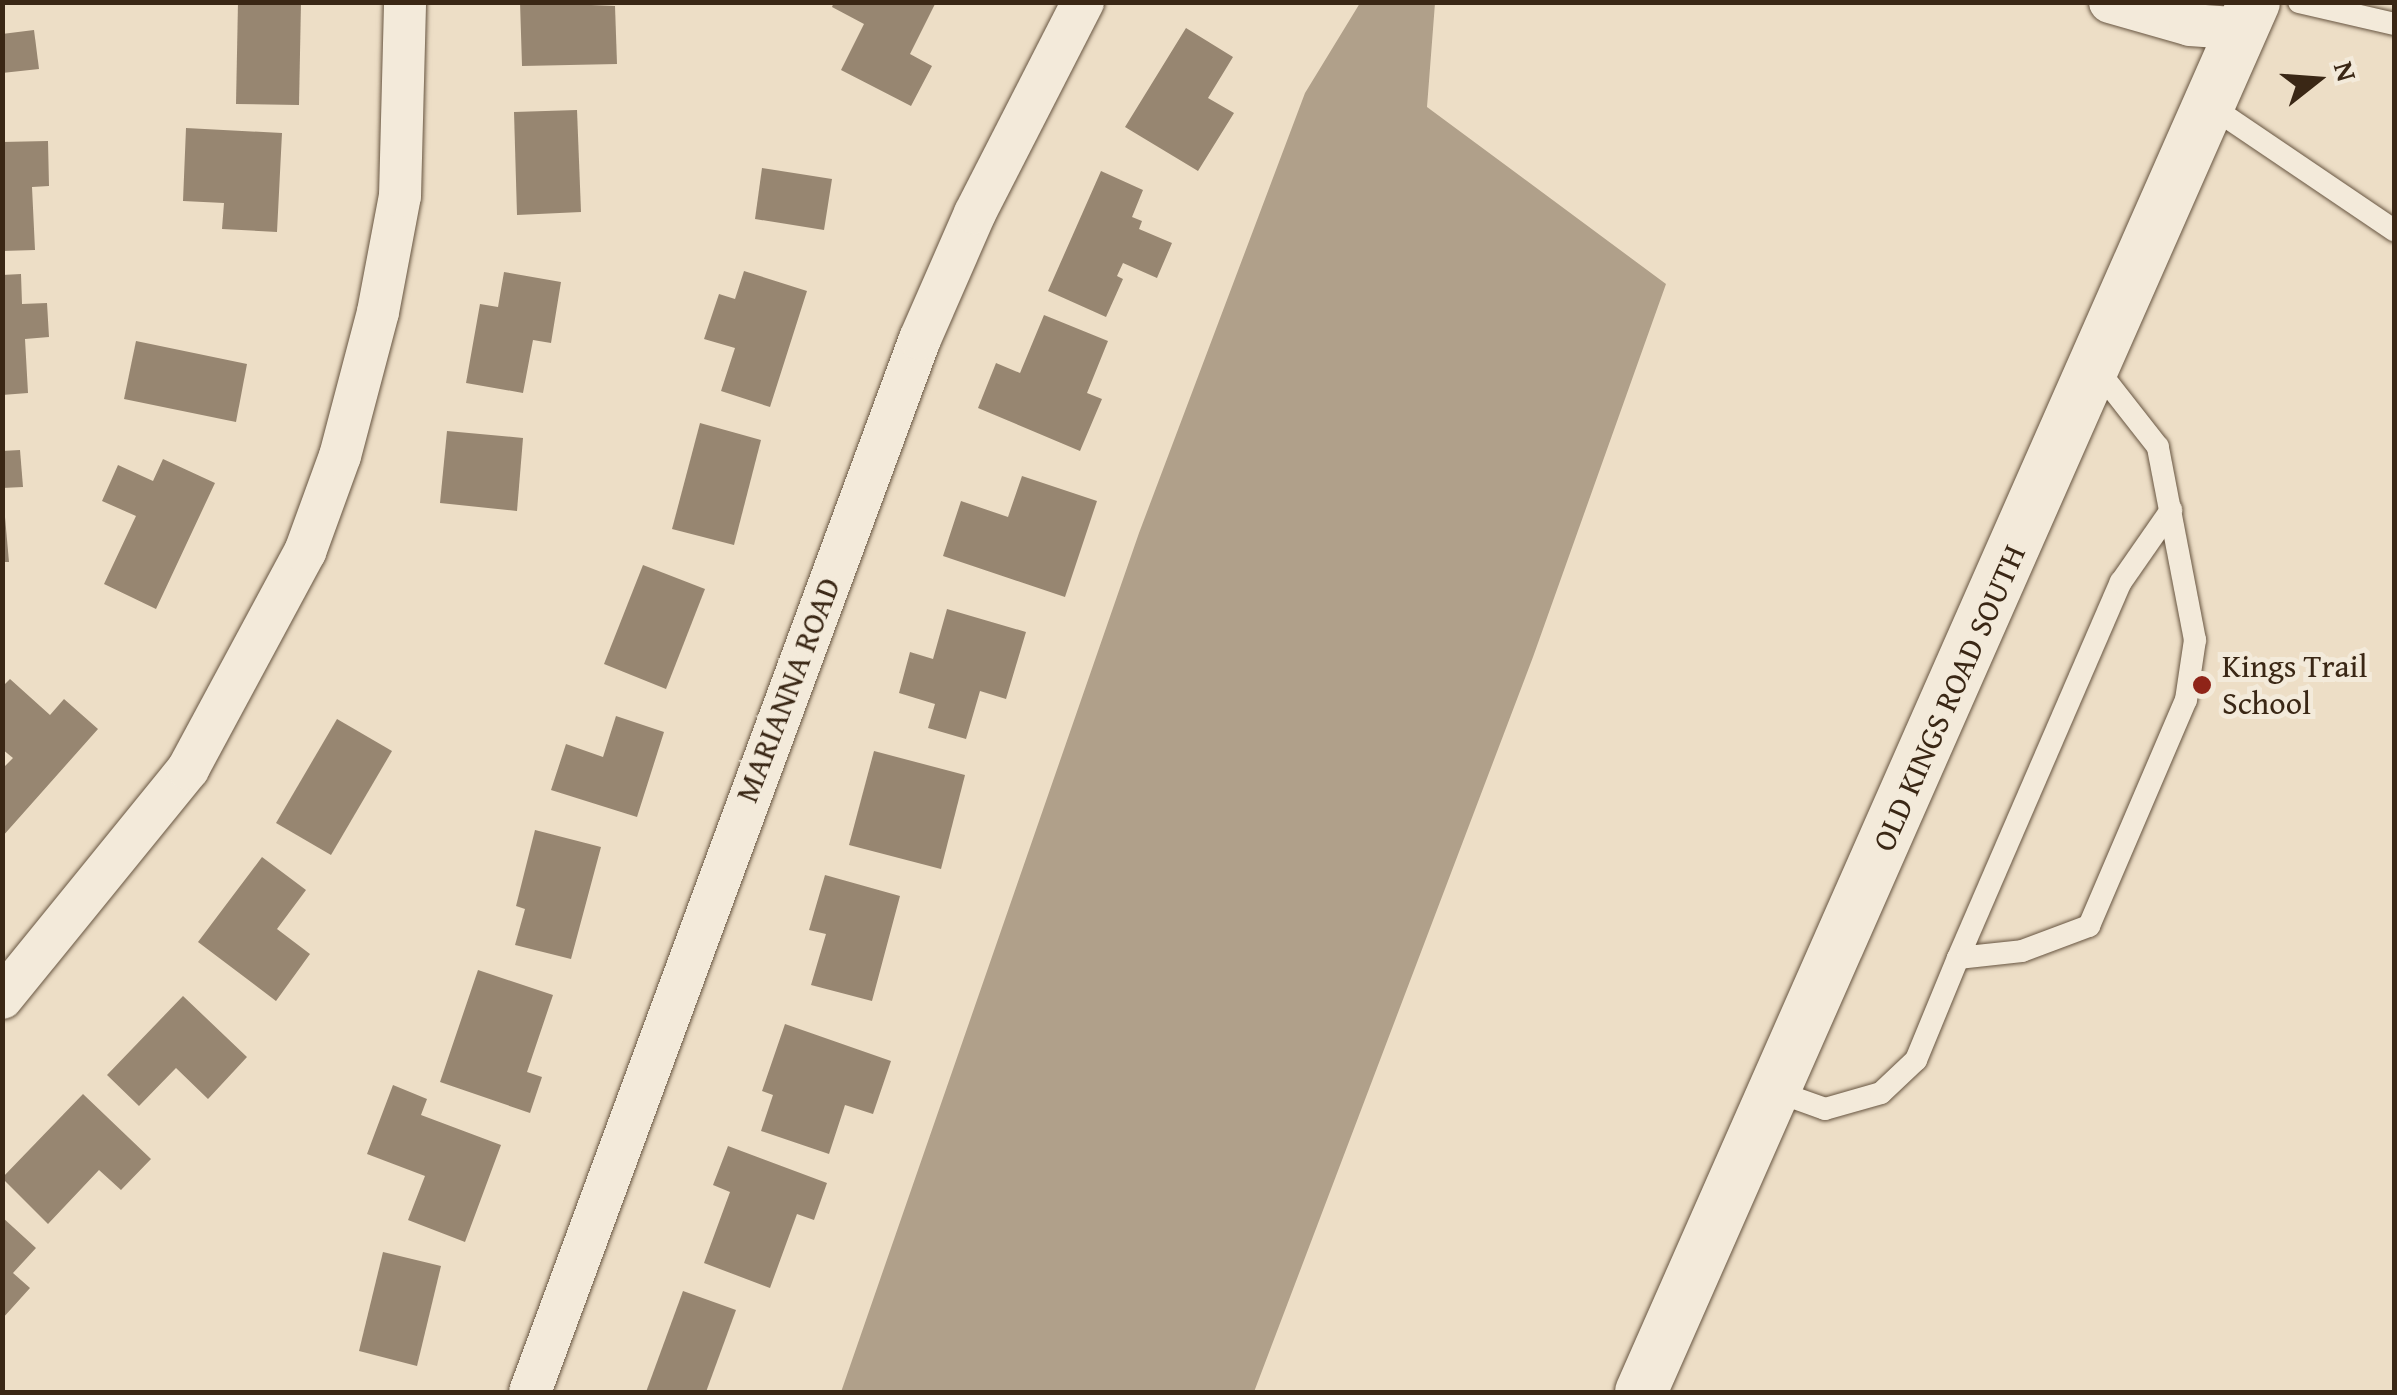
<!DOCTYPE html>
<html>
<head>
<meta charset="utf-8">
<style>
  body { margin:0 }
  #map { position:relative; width:2397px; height:1395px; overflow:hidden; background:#eddec6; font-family:"Gentium Book Plus",serif }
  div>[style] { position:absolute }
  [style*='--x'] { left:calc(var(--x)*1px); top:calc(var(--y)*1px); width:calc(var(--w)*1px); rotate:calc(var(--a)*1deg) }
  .water>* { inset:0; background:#b0a08a }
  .building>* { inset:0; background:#978671 }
  .roads { filter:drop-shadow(0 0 2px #675541) drop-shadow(0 0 2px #675541) }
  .service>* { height:22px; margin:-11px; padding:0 11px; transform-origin:11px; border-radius:11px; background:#f3eada }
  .minor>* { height:42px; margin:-21px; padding:0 21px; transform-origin:21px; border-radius:21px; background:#f3eada }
  .tertiary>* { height:52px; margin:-26px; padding:0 26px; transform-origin:26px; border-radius:26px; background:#f3eada }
  .dots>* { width:28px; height:28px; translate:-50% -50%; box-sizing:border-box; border:5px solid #f3eada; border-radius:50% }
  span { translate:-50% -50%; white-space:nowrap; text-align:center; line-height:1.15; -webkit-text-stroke:10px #f3eada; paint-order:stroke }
  .poi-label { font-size:32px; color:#3a2715 }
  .left { translate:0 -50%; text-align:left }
  .street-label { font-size:32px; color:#3a2715 }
  .frame { position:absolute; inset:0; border:5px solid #3a2715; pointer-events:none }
  .north { position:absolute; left:2267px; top:30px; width:100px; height:100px; -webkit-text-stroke:8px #f3eada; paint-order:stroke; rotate:73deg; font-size:28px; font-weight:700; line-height:40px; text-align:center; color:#3a2715 }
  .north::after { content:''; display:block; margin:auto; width:35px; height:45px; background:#3a2715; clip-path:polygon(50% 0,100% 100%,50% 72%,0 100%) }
</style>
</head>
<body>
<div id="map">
  <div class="water">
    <i style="clip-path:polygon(1360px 3px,1435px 3px,1427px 107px,1666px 284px,1533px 657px,1254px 1392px,841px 1392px,1139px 533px,1305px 93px)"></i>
  </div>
  <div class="building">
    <i style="clip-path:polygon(238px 2px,301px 2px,299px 105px,236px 104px)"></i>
    <i style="clip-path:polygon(520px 2px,615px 6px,617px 64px,522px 66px)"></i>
    <i style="clip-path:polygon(834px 2px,935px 4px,910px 54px,932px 66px,911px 106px,841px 70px,864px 24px,832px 7px)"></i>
    <i style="clip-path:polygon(1186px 28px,1233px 57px,1208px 98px,1234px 113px,1198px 171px,1125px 127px)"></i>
    <i style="clip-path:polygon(34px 30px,39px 69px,2px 73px,2px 34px)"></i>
    <i style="clip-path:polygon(577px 110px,581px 212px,517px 215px,514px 112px)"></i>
    <i style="clip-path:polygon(186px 128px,282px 133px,277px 232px,222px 229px,224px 203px,183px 201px)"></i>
    <i style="clip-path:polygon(48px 141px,49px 186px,32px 187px,35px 250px,2px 251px,2px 142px)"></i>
    <i style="clip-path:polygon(762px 168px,832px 179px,824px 230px,755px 219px)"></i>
    <i style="clip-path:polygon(1101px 171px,1143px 190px,1132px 217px,1142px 221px,1139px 229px,1172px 243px,1157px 278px,1123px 263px,1117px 276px,1123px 279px,1106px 317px,1048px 291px)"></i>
    <i style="clip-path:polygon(744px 271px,807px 291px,770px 407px,721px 391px,735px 348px,704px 339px,719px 294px,735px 299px)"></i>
    <i style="clip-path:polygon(504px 272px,561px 282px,551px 343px,533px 340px,523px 393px,466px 383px,480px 304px,498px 307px)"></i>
    <i style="clip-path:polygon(21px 274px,22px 304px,47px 303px,49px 337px,25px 339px,28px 393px,2px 395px,2px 275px)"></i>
    <i style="clip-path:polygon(1044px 315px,1108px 341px,1087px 393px,1102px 399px,1080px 451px,978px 408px,996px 363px,1020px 373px)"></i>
    <i style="clip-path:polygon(136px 341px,247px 364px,236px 422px,124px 399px)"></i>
    <i style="clip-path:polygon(700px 423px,761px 440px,734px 545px,672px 529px)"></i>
    <i style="clip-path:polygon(447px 431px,523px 438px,517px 511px,440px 503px)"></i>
    <i style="clip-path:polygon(20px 450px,23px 487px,2px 488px,2px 451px)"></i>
    <i style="clip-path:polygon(163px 459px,215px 483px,156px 609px,104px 584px,136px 516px,102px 501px,118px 465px,153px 481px)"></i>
    <i style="clip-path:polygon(1022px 476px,1097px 501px,1065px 597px,943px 556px,961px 501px,1008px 517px)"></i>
    <i style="clip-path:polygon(2px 517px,5px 517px,9px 562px,2px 562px)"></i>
    <i style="clip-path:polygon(643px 565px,705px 589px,666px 689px,604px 664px)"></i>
    <i style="clip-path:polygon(947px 609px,1026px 632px,1006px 699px,980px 691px,966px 739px,928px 728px,935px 704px,899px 693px,910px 652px,933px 659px)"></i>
    <i style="clip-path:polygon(10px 679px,50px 715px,64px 699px,98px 729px,2px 837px,2px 769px,13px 758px,2px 749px,2px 687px)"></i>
    <i style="clip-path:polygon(616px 716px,664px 732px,637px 817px,551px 790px,566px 744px,603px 757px)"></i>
    <i style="clip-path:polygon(337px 719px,392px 751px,331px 855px,276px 823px)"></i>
    <i style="clip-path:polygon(874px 751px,965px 775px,941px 869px,849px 845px)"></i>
    <i style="clip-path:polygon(535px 830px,601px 847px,571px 959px,515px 945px,525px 909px,516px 906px)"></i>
    <i style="clip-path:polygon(262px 857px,306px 890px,277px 929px,310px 954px,276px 1001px,198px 942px)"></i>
    <i style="clip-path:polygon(825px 875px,900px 896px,872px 1001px,811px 985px,826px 934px,809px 930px)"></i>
    <i style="clip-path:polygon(478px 970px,553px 995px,527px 1072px,542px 1077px,530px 1113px,440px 1082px)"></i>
    <i style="clip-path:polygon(183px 996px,247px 1057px,208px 1099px,176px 1068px,139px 1106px,107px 1075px)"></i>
    <i style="clip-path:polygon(785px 1024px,891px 1061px,873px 1114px,845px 1105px,829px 1154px,761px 1131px,773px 1095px,762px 1091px)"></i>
    <i style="clip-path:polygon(393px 1085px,427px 1099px,421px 1115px,501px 1145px,465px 1242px,408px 1220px,425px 1176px,367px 1154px)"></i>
    <i style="clip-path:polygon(83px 1094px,151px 1159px,121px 1190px,99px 1170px,48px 1224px,2px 1178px)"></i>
    <i style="clip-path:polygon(728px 1146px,827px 1183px,814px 1220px,797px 1214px,770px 1288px,704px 1263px,730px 1192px,713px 1185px)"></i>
    <i style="clip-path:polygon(2px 1217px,36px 1248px,13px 1273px,30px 1288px,2px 1319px)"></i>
    <i style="clip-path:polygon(383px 1252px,441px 1266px,417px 1366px,359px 1351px)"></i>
    <i style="clip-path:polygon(683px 1291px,736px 1310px,706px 1392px,646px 1392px)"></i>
  </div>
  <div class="roads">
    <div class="service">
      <i style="--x:2299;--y:2;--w:98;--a:13"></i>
      <i style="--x:2212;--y:107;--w:220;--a:34.1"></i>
      <i style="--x:1958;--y:958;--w:410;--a:-66.6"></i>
      <i style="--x:2121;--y:582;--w:88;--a:-55.2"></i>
      <i style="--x:1775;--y:1091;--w:53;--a:19.8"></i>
      <i style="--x:1825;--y:1109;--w:58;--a:-15.9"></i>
      <i style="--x:1881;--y:1093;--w:48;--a:-43.3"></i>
      <i style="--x:1916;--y:1060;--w:110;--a:-67.6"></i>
      <i style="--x:1958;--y:958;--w:64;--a:-6.2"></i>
      <i style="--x:2022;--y:951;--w:72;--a:-20.5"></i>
      <i style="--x:2089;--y:926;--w:246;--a:-66.8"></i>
      <i style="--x:2186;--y:700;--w:61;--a:-81.5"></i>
      <i style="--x:2195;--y:640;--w:197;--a:-100.9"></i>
      <i style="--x:2158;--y:447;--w:100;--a:-128.1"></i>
    </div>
    <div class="minor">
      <i style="--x:2110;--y:2;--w:83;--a:16"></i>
      <i style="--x:2190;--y:25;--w:57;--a:4"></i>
      <i style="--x:2;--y:998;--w:295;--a:-50.9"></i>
      <i style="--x:188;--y:769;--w:247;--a:-61.7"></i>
      <i style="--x:305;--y:552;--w:102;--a:-70"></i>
      <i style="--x:340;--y:456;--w:149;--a:-75.2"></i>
      <i style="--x:378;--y:312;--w:118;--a:-79.3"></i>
      <i style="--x:400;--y:196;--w:194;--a:-88.5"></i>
      <i style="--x:530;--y:1392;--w:1123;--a:-69.68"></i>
      <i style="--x:920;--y:339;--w:137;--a:-66.4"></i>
      <i style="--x:975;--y:213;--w:237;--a:-62.9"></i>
    </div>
    <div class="tertiary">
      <i style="--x:1641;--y:1392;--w:1519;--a:-66.2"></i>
    </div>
  </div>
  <div class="dots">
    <i style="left:2202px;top:685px;background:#8f2418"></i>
  </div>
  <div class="poi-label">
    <span class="left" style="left:2222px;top:685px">Kings Trail<br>School</span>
  </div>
  <div class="street-label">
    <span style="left:788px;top:690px;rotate:-69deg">MARIANNA ROAD</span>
    <span style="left:1949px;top:698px;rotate:-66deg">OLD KINGS ROAD SOUTH</span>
  </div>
  <div class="frame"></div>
  <div class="north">N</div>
</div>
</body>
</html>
